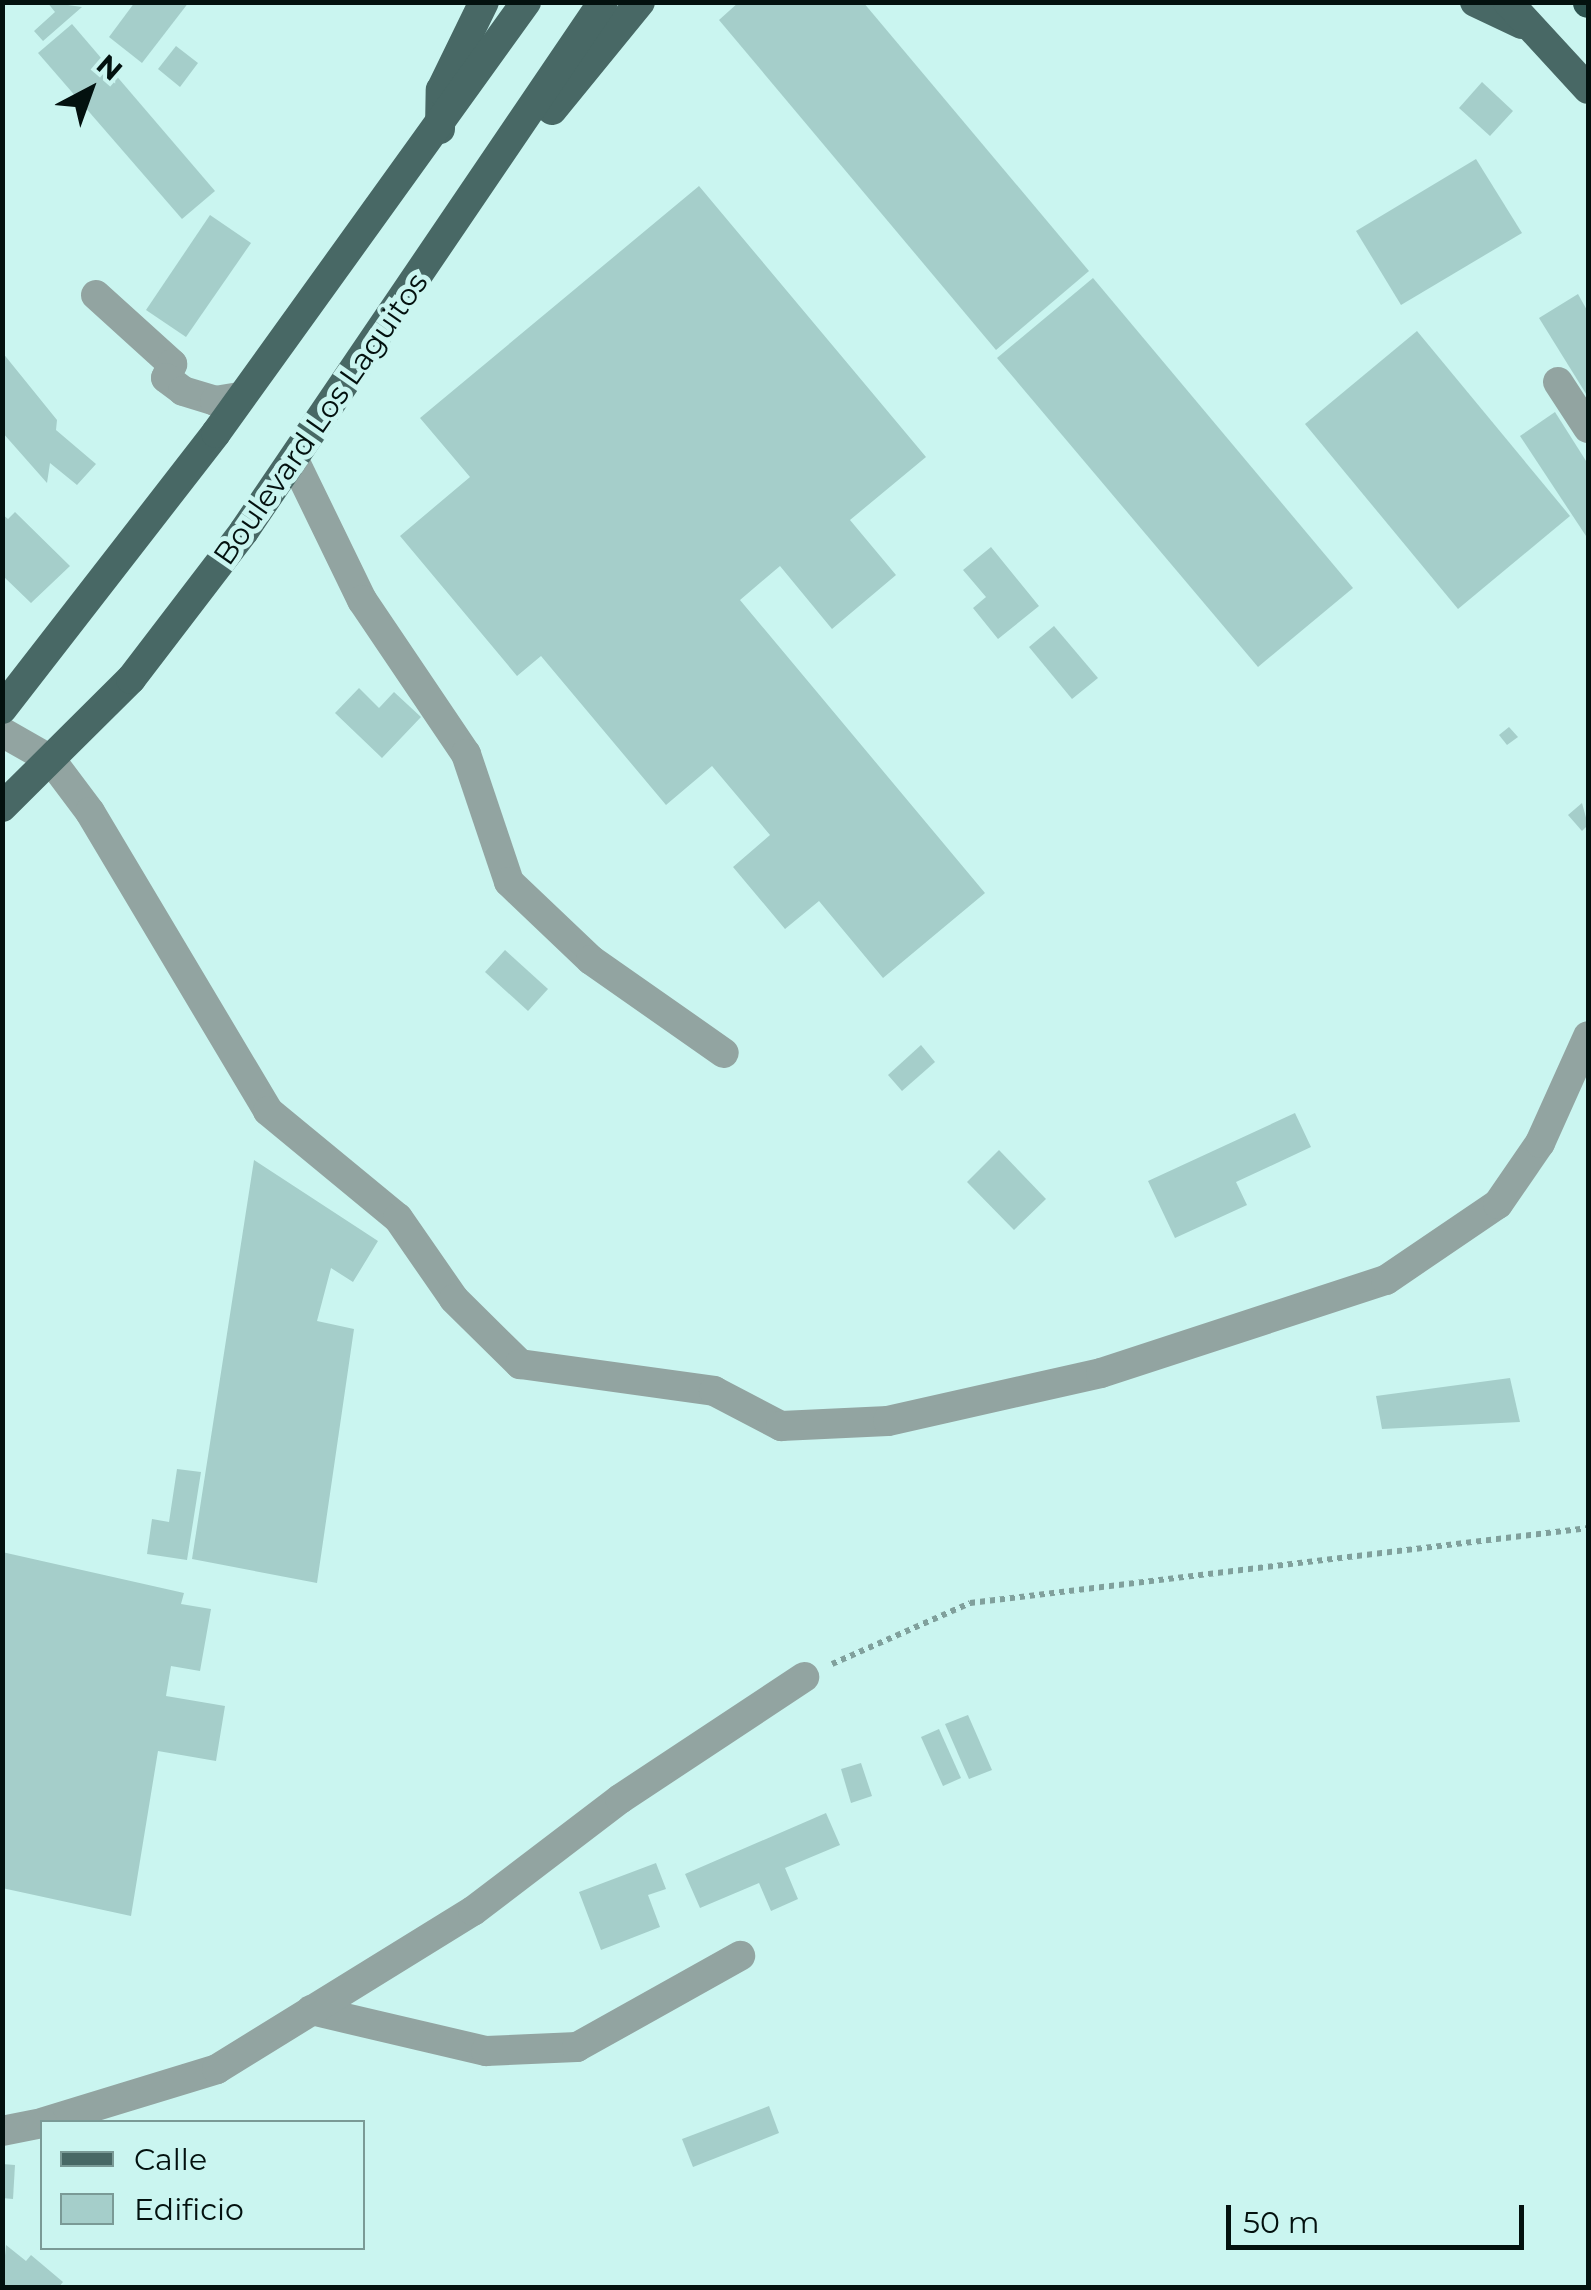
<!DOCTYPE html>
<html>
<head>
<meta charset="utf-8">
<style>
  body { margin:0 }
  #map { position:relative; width:1591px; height:2290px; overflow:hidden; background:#caf5f0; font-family:Montserrat,sans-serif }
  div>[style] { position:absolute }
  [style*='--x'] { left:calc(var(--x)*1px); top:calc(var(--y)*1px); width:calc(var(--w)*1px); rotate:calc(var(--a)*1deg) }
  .building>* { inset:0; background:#a5ceca }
  .path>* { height:6px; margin-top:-3px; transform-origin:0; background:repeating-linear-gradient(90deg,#80a09c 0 5px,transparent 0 10px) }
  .minor>* { height:30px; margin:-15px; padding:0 15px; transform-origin:15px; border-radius:15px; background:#92a4a1 }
  .major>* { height:30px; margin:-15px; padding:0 15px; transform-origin:15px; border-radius:15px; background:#486865 }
  .highway>* { height:30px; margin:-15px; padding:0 15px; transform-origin:15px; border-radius:15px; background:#2d5350 }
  span { translate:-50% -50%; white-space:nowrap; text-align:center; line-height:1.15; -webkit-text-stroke:10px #caf5f0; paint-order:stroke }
  .street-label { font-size:30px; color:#03110f }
  .frame { position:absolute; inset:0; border:5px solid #03110f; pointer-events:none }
  .legend { position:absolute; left:40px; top:2120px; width:325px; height:130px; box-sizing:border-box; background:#caf5f0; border:2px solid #7a9a96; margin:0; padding:12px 18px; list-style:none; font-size:30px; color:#03110f }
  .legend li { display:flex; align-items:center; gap:20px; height:50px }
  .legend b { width:50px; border:2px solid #7a9a96 }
  .north { position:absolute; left:40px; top:40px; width:100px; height:100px; -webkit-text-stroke:8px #caf5f0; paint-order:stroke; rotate:41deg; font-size:28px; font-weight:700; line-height:40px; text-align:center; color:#03110f }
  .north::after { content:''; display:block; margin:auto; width:35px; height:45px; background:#03110f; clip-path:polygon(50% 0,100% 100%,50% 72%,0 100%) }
  .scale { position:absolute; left:1226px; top:2205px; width:298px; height:45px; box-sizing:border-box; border:5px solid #03110f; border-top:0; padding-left:12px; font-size:30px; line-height:35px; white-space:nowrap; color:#03110f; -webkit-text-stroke:8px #caf5f0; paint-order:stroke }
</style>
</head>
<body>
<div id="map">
  <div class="building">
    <i style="clip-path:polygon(47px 2px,82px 7px,43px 41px,34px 31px,55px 12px)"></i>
    <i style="clip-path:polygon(135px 2px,189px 2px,142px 63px,109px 37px)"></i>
    <i style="clip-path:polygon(739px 2px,863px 2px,1089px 271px,996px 350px,719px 20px)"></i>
    <i style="clip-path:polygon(72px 24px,215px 191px,182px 219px,38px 53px)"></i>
    <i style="clip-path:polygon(176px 46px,198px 63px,180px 87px,158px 69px)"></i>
    <i style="clip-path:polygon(1482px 82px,1513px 111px,1490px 136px,1459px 108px)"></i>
    <i style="clip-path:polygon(1476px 159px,1522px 233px,1401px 305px,1356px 231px)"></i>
    <i style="clip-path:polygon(699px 186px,926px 457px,850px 520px,896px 575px,832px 629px,780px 566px,740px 600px,985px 893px,883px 978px,819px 901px,785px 929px,733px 867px,770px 835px,712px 766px,666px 805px,541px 656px,517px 676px,400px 536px,470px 477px,420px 418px)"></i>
    <i style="clip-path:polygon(210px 215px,251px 243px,186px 337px,146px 310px)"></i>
    <i style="clip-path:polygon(1093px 278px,1353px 588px,1258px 667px,997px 358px)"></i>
    <i style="clip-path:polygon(1578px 294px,1588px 312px,1588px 397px,1539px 318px)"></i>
    <i style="clip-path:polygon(1417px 331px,1570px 516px,1458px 609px,1305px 424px)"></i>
    <i style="clip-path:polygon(2px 352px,57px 420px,56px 430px,96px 464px,77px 485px,50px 463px,47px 483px,2px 432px)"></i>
    <i style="clip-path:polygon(1555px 412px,1588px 464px,1588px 539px,1520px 436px)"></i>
    <i style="clip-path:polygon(15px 512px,70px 566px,31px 603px,2px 575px,2px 514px,8px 519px)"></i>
    <i style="clip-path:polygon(991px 547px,1039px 606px,998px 639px,973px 608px,986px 597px,963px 570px)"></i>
    <i style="clip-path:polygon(1054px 626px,1098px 678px,1072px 699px,1029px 647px)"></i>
    <i style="clip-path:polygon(359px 688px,379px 708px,394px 692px,421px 717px,382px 758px,335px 713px)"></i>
    <i style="clip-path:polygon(1509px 727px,1518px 737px,1507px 745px,1499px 735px)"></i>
    <i style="clip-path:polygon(1582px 803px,1588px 825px,1582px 831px,1568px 815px)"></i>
    <i style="clip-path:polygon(505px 950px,548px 989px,528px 1011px,485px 972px)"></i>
    <i style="clip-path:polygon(921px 1045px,935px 1062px,902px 1091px,888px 1075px)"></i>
    <i style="clip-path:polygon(1295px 1113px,1311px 1147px,1236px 1182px,1247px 1205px,1175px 1238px,1148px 1181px)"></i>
    <i style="clip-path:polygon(999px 1150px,1046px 1199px,1014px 1230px,967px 1182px)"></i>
    <i style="clip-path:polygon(254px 1160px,378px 1241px,353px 1282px,331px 1268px,317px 1321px,354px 1329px,317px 1583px,192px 1559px)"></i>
    <i style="clip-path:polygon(1510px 1378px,1520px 1422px,1382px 1429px,1376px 1396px)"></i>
    <i style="clip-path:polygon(177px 1469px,201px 1472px,187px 1560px,147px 1554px,152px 1519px,169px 1522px)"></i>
    <i style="clip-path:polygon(2px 1552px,184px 1593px,181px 1604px,211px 1609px,200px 1671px,171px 1666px,166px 1696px,225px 1706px,216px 1761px,158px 1751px,131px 1916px,2px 1888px)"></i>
    <i style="clip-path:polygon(968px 1715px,992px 1770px,969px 1779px,945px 1724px)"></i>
    <i style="clip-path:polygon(939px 1729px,961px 1778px,943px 1786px,921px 1737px)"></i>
    <i style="clip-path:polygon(861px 1763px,872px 1796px,851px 1803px,841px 1769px)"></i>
    <i style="clip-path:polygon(826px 1813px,840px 1845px,785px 1868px,798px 1899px,771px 1911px,759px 1883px,700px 1908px,685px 1874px)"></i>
    <i style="clip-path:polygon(656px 1863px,666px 1889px,648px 1895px,660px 1927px,601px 1950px,579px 1892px)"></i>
    <i style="clip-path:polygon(769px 2106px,779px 2133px,693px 2167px,682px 2139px)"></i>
    <i style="clip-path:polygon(2px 2164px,15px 2165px,13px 2199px,2px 2198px)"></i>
    <i style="clip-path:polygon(6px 2245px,26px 2261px,31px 2255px,63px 2282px,58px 2288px,2px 2288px)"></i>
  </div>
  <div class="path">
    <i style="--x:832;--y:1664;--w:151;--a:-23.8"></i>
    <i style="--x:970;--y:1603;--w:623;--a:-6.92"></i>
  </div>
  <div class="minor">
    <i style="--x:96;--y:295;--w:103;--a:42.2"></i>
    <i style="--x:172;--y:364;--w:15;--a:113"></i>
    <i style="--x:166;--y:378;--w:21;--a:37"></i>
    <i style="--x:183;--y:391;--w:34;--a:17"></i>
    <i style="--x:215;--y:401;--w:26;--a:-9"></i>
    <i style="--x:1558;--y:382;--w:55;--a:56.9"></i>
    <i style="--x:294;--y:460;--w:156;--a:64.1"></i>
    <i style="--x:362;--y:600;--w:186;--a:56"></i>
    <i style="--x:466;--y:754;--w:135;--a:71.4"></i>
    <i style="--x:509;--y:882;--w:113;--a:43.6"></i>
    <i style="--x:591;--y:960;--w:162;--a:35"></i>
    <i style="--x:2;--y:732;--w:56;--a:29.7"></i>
    <i style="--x:51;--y:760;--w:65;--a:53.1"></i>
    <i style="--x:90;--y:812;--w:348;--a:59.2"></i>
    <i style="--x:268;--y:1111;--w:168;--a:39.5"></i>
    <i style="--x:398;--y:1218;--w:98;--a:55.3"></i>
    <i style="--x:454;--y:1299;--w:93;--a:44.6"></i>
    <i style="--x:520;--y:1364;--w:196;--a:7.9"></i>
    <i style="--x:714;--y:1391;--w:76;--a:27.6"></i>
    <i style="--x:781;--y:1426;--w:107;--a:-2.7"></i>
    <i style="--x:888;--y:1421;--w:218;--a:-12.7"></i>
    <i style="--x:1101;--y:1373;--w:300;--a:-18.1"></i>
    <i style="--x:1386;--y:1280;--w:135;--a:-34.2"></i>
    <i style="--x:1498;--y:1204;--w:74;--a:-55.5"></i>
    <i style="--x:1540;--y:1143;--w:117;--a:-65.8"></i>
    <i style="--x:311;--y:2010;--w:180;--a:13.2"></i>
    <i style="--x:486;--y:2051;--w:91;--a:-2.5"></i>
    <i style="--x:577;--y:2047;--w:187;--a:-29.2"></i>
    <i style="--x:44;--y:2122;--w:181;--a:-17"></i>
    <i style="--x:217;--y:2069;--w:301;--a:-31.7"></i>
    <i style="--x:473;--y:1911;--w:185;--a:-37.3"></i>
    <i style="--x:620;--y:1799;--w:221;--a:-33.5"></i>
    <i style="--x:2;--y:2131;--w:41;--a:-11.3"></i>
  </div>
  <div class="major">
    <i style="--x:1475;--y:2;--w:52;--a:25.1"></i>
    <i style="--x:1508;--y:2;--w:118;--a:47.4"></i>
    <i style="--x:552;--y:110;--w:139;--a:-50.8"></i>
    <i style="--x:440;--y:129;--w:39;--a:-89"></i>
    <i style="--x:441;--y:90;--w:98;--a:-64"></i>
    <i style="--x:2;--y:709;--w:349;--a:-52.2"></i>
    <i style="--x:216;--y:433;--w:531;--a:-54.27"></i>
    <i style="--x:2;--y:807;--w:182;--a:-44.8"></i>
    <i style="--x:131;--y:679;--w:186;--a:-52.6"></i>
    <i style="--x:244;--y:531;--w:639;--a:-55.84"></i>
  </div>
  <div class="highway">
    <i style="--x:1588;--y:2;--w:1;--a:90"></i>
  </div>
  <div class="street-label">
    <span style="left:321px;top:419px;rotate:-55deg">Boulevard Los Laguitos</span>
  </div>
  <div class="frame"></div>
  <ul class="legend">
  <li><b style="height:12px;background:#486865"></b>Calle</li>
  <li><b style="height:28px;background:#a5ceca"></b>Edificio</li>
  </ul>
  <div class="north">N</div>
  <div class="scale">50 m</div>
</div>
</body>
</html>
